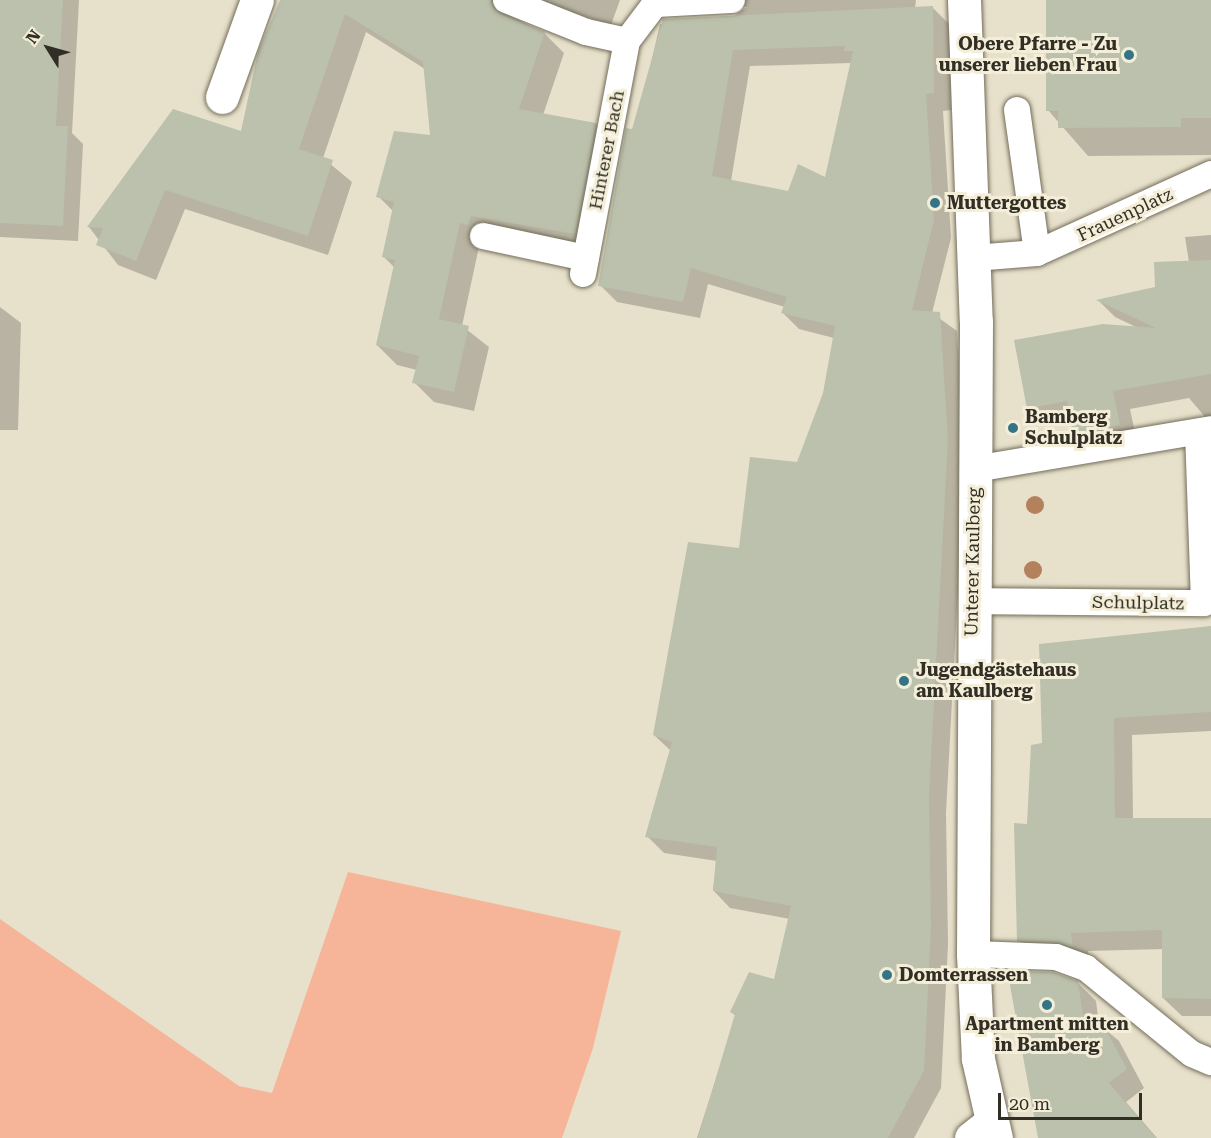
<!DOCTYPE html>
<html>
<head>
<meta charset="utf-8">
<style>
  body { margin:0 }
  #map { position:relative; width:1211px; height:1138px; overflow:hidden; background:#e7e0cb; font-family:"Roboto Serif",serif }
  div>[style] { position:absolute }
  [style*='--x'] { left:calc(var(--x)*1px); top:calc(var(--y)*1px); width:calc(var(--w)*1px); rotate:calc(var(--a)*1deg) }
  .green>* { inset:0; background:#f6b599 }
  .shadow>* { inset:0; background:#0003 }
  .building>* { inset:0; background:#bbc1ac }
  .roads { filter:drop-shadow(0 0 2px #736d5a) drop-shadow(0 0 2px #736d5a) }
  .service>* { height:26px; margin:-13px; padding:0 13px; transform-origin:13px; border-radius:13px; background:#fff }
  .minor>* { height:33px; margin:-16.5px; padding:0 16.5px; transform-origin:16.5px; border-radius:16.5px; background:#fff }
  .tertiary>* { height:33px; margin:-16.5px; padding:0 16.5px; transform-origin:16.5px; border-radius:16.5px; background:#fff }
  .trees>* { width:18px; height:18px; margin:-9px; border-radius:50%; background:#b3825c }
  .dots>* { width:16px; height:16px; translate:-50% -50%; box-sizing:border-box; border:3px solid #f4eed8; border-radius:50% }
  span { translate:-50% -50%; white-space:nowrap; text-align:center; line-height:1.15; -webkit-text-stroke:6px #f4eed8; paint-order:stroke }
  .poi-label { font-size:18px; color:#312e26; font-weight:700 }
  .right { translate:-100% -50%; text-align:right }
  .left { translate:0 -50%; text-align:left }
  .street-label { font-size:18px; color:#312e26 }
  .north { position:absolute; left:18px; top:18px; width:60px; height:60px; -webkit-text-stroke:4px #f4eed8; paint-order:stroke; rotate:307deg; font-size:16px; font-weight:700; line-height:24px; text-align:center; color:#312e26 }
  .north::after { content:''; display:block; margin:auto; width:21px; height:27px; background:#312e26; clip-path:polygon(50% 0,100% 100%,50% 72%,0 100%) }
  .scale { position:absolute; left:998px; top:1093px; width:144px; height:27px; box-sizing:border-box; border:3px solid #312e26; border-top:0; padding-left:8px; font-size:18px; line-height:21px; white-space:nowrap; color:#312e26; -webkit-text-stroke:4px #f4eed8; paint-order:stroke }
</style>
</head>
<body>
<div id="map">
  <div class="green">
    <i style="clip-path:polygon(348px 872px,621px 931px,593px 1048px,562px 1138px,0 1138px,0 919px,239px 1086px,272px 1093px)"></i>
  </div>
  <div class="shadow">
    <i style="clip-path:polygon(0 0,79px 0,72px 133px,83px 144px,78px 241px,0 237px)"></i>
    <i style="clip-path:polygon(282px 0,620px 0,611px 25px,577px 14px,575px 22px,511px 16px,544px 33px,564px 53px,543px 115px,596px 124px,616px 144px,595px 253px,480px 242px,462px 326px,489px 347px,474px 411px,434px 402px,414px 382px,417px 370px,397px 365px,377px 345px,395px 268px,383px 256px,394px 212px,378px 196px,432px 137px,425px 69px,366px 32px,323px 158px,352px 182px,328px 255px,185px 209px,156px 280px,118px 265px,89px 227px,173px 111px,242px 133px)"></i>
    <i style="clip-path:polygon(evenodd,682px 0,916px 0,915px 8px,932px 7px,950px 25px,951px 110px,943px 111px,951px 238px,932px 313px,957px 331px,965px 458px,946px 813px,948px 944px,941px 1088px,914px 1138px,697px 1138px,736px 1016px,731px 1012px,776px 981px,790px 919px,730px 908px,713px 890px,717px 861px,664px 853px,647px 836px,671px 751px,654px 735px,740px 550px,798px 464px,825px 393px,834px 338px,799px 329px,782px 312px,785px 307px,708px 284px,700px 318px,617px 302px,600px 285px,660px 24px,734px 16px,747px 7px,686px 5px,682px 0,851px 63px,826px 179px,789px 193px,731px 181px,750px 66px,851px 63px)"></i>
    <i style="clip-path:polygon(1048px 0,1211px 0,1211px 155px,1088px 156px,1048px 110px)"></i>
    <i style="clip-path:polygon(1211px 235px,1211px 424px,1189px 398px,1130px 409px,1137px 442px,1092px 451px,1075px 433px,1072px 421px,1046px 426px,1028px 409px,1138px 328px,1115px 317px,1099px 301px,1156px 289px,1189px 262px,1185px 237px)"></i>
    <i style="clip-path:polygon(0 307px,21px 323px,18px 430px,0 430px)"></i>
    <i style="clip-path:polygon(1211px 628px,1211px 731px,1132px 735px,1133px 819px,1211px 819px,1211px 1016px,1182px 1016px,1163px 998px,1164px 949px,1088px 951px,1090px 965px,1037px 958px,1019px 940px,1028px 825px,1044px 744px)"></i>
    <i style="clip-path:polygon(1011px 982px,1077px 982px,1096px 1001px,1099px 1024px,1119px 1041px,1144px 1088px,1126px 1102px,1157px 1138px,1041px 1138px)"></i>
  </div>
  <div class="building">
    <i style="clip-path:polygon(0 0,63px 0,56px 126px,68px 126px,63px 226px,0 223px)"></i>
    <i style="clip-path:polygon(280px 0,491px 0,500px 14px,545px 32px,519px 109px,596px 123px,575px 234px,471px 216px,468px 225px,460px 223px,439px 319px,469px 326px,454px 392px,412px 383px,419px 356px,376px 345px,395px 260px,382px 257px,394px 202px,376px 197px,394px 131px,430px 135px,423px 62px,345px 14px,299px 149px,333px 160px,308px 236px,165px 190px,136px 261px,96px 245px,103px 228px,87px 227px,173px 109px,241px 131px,258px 52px)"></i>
    <i style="clip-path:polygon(1046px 0,1211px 0,1211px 118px,1181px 118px,1181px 127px,1058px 128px,1058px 111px,1046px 111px)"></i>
    <i style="clip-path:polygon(evenodd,933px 6px,934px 93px,926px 94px,934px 220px,912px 310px,940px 312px,948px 440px,929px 795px,931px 927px,924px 1071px,888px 1138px,698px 1138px,735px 1014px,730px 1012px,749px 972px,774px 979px,791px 906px,713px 891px,717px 847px,645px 837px,672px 742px,653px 735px,688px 542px,739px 548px,750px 457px,797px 462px,823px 393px,835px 326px,781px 313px,787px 297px,691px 268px,683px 302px,598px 286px,626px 128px,632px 129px,663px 19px,933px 6px,845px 46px,844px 51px,853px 51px,825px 177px,798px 164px,788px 191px,712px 176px,733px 50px,845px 46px)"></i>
    <i style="clip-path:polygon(1211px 260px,1211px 374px,1113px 391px,1120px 425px,1073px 434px,1067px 401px,1027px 409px,1014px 340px,1103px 324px,1156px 328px,1096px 300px,1155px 287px,1154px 262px)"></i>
    <i style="clip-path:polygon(1211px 626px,1211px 712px,1114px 718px,1115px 818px,1211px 818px,1211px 999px,1162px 998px,1162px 930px,1071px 933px,1073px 947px,1017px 941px,1014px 823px,1027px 824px,1031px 745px,1042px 743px,1039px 644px)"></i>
    <i style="clip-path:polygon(1018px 971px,1053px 972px,1078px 981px,1085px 1029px,1101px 1021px,1127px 1069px,1109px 1083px,1156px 1138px,1038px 1138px,1009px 980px,1018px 980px)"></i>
  </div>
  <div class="roads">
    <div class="service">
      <i style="--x:506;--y:0;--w:86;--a:21.8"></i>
      <i style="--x:586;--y:32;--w:42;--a:12.4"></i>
      <i style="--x:1017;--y:110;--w:144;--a:82"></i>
      <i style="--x:483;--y:236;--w:105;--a:12.1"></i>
      <i style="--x:974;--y:258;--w:63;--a:-4.5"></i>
      <i style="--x:1037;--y:253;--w:191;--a:-24.4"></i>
      <i style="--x:583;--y:274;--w:237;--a:-79.3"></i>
      <i style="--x:627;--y:41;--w:46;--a:-52.9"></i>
      <i style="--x:655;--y:4;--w:77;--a:-3"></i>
      <i style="--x:975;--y:469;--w:239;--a:-9.6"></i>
      <i style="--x:972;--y:601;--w:232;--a:0.5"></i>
      <i style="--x:1204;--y:603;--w:171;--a:-92"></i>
      <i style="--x:973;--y:954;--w:83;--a:2.1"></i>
      <i style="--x:1056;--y:957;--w:32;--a:20"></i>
      <i style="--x:1086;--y:968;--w:136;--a:39.1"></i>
      <i style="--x:1192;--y:1054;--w:21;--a:23"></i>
    </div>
    <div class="minor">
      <i style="--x:222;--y:97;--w:103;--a:-70.2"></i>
      <i style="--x:971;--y:1138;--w:24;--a:-38"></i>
    </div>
    <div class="tertiary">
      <i style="--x:964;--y:0;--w:321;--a:87.9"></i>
      <i style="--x:976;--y:321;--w:633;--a:90.27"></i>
      <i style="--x:973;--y:954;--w:105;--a:87.3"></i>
      <i style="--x:978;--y:1059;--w:81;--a:77.2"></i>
    </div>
  </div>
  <div class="trees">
    <i style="left:1035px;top:505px"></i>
    <i style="left:1033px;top:570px"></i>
  </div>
  <div class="dots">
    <i style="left:1129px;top:55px;background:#337587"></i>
    <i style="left:935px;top:203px;background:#337587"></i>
    <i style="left:1013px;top:428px;background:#337587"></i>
    <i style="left:904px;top:681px;background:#337587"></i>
    <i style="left:887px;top:975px;background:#337587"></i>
    <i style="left:1047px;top:1005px;background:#337587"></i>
  </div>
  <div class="poi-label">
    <span class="right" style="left:1117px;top:55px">Obere Pfarre - Zu<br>unserer lieben Frau</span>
    <span class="left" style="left:947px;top:203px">Muttergottes</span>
    <span class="left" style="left:1025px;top:428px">Bamberg<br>Schulplatz</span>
    <span class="left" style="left:916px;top:681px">Jugendgästehaus<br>am Kaulberg</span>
    <span class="left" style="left:899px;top:975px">Domterrassen</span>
    <span style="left:1047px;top:1035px">Apartment mitten<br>in Bamberg</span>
  </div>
  <div class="street-label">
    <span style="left:607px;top:150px;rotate:-79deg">Hinterer Bach</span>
    <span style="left:1125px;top:215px;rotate:-25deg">Frauenplatz</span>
    <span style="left:973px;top:562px;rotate:-89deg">Unterer Kaulberg</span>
    <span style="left:1138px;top:603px;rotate:1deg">Schulplatz</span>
  </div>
  <div class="north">N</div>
  <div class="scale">20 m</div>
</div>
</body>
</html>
